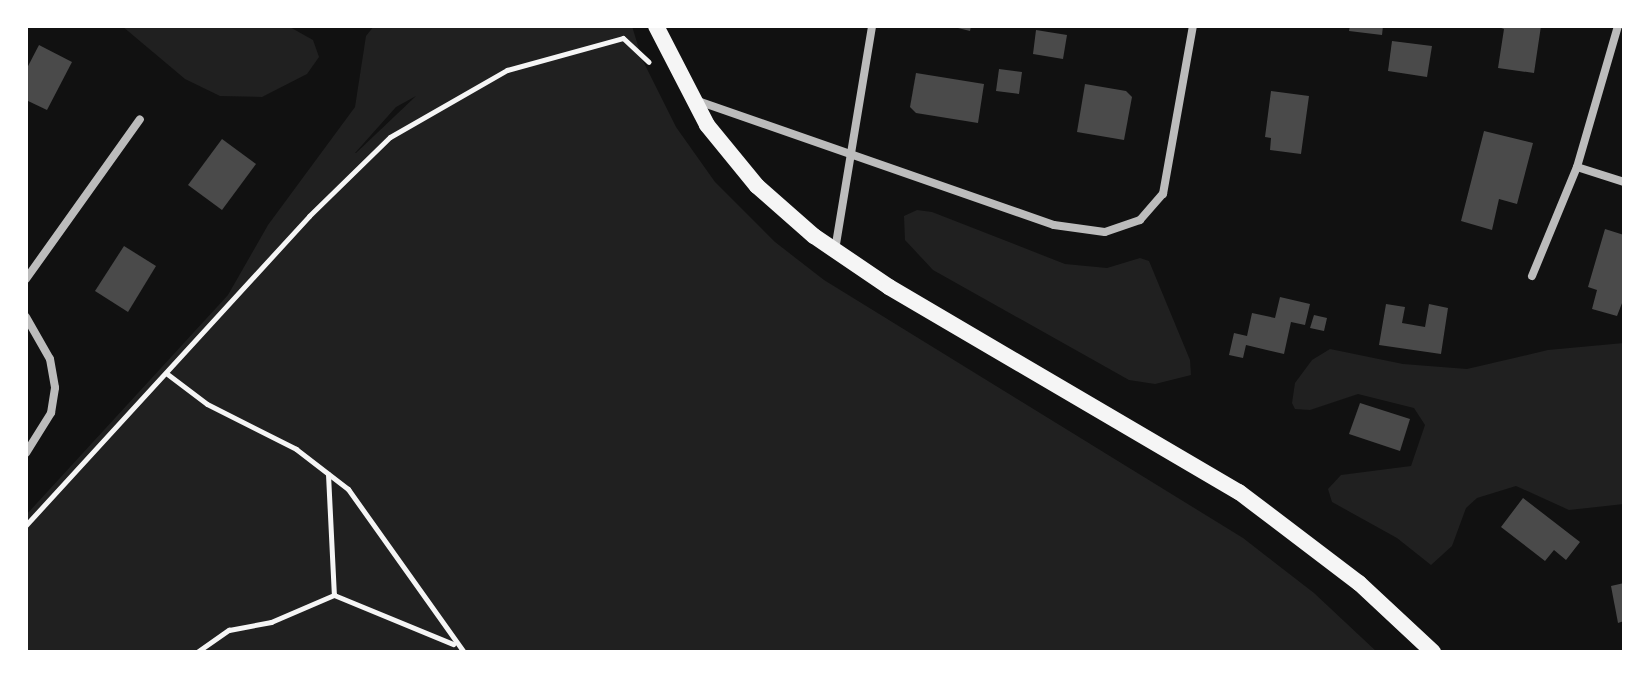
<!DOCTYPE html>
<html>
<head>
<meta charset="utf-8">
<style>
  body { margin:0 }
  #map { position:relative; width:1650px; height:678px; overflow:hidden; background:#111; font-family:"Nunito Sans",sans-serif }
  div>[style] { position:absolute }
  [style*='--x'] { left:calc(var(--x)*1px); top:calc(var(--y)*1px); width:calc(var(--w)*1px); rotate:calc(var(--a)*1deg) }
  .green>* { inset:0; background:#202020 }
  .building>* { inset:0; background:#4a4a4a }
  .path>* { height:5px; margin:-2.5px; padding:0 2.5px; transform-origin:2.5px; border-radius:2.5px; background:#f5f5f5 }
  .minor>* { height:8px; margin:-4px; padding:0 4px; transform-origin:4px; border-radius:4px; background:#bcbcbc }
  .secondary>* { height:16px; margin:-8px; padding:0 8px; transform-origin:8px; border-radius:8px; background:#f5f5f5 }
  span { translate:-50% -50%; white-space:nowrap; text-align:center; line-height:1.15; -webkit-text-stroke:6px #fff; paint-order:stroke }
  .frame { position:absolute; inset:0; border:28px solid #fff; pointer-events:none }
</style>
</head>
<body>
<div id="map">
  <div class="green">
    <i style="clip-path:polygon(122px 26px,288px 26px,313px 40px,319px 57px,307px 74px,262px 97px,220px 96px,185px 79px)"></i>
    <i style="clip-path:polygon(evenodd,374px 26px,632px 26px,642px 59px,676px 127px,715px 182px,775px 242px,824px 280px,1243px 538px,1314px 593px,1377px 652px,26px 652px,26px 515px,228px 295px,268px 225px,355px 107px,366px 36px,374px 26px,416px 96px,356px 153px,355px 153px,396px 107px,416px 96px)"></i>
    <i style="clip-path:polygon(917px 210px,932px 212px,1065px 264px,1107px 268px,1140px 258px,1149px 261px,1190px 360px,1191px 375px,1155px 384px,1129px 380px,933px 270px,905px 240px,904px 216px)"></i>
    <i style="clip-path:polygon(1624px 343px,1624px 504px,1569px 510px,1516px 486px,1477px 498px,1466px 508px,1452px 546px,1431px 565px,1397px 538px,1332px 502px,1328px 489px,1341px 475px,1411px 466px,1425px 425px,1414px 408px,1358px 394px,1310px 410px,1295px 409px,1292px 403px,1295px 383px,1312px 360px,1330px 349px,1403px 364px,1467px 369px,1548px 350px)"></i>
  </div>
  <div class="building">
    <i style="clip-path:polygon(950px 26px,971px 26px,970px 31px)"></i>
    <i style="clip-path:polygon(1350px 26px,1383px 26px,1382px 35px,1349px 31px)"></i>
    <i style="clip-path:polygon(1496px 26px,1541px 26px,1534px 73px,1498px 68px,1504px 29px)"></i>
    <i style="clip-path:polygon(1036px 30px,1067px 35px,1063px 59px,1033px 54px)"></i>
    <i style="clip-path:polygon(1392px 41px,1432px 46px,1427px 77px,1388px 71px)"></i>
    <i style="clip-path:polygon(39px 45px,72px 62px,47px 110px,26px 100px,26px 70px)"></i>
    <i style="clip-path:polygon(999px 69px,1022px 72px,1019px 94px,996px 91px)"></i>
    <i style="clip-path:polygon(916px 73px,984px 84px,978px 123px,916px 113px,910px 107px)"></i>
    <i style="clip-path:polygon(1085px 84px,1126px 91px,1132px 97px,1124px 140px,1077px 132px)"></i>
    <i style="clip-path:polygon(1271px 91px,1309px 96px,1301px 154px,1270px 150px,1271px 138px,1265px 137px)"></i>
    <i style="clip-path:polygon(1484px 131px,1533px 143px,1517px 204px,1499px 199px,1492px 230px,1461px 221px)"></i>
    <i style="clip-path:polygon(222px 139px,256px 164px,222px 210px,188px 185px)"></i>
    <i style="clip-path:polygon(1605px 229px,1624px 235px,1624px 298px,1617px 316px,1592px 309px,1597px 290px,1588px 287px)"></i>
    <i style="clip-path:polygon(124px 246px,156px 266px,128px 312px,95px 291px)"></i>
    <i style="clip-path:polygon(1280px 297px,1310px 304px,1305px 325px,1291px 322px,1284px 354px,1246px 345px,1243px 358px,1229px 355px,1234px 333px,1247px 336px,1252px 313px,1275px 318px)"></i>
    <i style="clip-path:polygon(1386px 304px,1405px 307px,1402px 323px,1425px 327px,1429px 304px,1448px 308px,1441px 354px,1379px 345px)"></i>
    <i style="clip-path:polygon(1314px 315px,1327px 318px,1324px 331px,1310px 328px)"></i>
    <i style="clip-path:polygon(1360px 403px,1410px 419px,1400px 451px,1349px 434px)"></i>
    <i style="clip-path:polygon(1523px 498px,1580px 542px,1566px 560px,1554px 550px,1545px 561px,1501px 527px)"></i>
    <i style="clip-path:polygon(1624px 583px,1624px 621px,1618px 623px,1611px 586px)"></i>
  </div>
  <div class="path">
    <i style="--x:166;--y:373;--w:51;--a:37.1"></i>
    <i style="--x:207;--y:404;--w:100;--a:26.8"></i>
    <i style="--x:296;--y:449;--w:66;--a:37.6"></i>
    <i style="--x:348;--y:489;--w:200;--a:54.6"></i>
    <i style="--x:328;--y:474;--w:121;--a:87.2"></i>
    <i style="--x:26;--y:525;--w:419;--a:-47.5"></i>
    <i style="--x:309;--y:216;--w:113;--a:-44.3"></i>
    <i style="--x:390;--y:137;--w:135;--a:-29.8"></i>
    <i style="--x:507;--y:70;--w:120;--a:-15.4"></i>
    <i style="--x:623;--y:38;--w:35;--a:43"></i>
    <i style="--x:197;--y:652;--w:39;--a:-35"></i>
    <i style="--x:229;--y:630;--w:43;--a:-10.8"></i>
    <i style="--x:271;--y:622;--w:69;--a:-23.2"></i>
    <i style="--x:334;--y:595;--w:129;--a:22.4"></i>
  </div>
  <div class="minor">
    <i style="--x:695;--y:100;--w:380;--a:19.2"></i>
    <i style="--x:1054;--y:225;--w:51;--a:7.8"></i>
    <i style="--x:1105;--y:232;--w:37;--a:-19"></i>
    <i style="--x:1140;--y:220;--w:35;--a:-49"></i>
    <i style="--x:1163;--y:194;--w:171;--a:-79.9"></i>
    <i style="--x:1577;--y:167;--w:49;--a:17.7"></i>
    <i style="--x:835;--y:250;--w:227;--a:-80.6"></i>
    <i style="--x:1532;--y:276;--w:118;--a:-67.6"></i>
    <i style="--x:1577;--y:167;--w:147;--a:-73.8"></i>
    <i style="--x:26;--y:279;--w:196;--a:-54.5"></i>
    <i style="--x:26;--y:317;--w:48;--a:60.3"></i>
    <i style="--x:50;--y:359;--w:29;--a:80"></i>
    <i style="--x:55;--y:388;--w:25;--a:99"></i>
    <i style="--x:51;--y:413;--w:47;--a:122"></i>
  </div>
  <div class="secondary">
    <i style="--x:656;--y:26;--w:111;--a:62.7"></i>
    <i style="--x:707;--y:125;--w:79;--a:50.7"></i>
    <i style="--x:757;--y:186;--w:76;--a:41.3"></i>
    <i style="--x:814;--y:236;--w:91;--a:34.2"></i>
    <i style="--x:889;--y:287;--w:406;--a:30.4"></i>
    <i style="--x:1239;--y:492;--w:151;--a:37.2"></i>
    <i style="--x:1359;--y:583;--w:101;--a:43"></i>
  </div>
  <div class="frame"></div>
</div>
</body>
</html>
